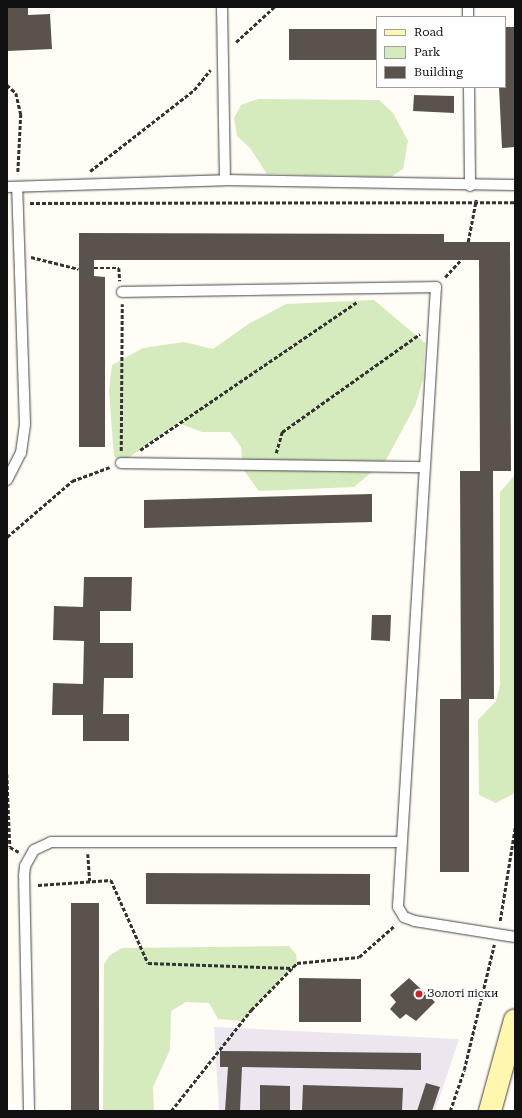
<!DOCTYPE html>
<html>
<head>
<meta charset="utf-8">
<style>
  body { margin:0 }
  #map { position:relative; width:522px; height:1118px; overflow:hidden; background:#fffdf5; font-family:"Roboto Serif",serif }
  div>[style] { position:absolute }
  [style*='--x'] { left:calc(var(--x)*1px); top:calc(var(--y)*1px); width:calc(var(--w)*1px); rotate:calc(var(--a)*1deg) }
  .industrial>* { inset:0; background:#eee6ef }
  .green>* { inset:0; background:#d5ebbd }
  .building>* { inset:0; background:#5a524d }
  .path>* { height:2.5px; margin-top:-1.25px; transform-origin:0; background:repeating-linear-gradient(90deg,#333 0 4px,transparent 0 6px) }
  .roads { filter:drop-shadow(0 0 1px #444) drop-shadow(0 0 1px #444) }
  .lane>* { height:10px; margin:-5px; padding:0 5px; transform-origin:5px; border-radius:5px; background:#fff }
  .secondary>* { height:22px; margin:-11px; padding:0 11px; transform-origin:11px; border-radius:11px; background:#fff6b0 }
  .dots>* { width:11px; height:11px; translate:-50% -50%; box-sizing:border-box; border:2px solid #fff; border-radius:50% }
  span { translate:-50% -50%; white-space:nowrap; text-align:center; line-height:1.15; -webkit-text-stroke:4px #fff; paint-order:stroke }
  .poi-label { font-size:11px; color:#111 }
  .left { translate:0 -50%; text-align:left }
  .frame { position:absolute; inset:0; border:8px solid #111; pointer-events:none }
  .legend { position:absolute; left:376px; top:16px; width:130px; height:72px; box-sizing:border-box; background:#fff; border:1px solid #a0a0a0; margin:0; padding:5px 7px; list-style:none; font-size:12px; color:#111 }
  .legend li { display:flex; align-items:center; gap:8px; height:20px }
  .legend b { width:20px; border:1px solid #a0a0a0 }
</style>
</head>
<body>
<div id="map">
  <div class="industrial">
    <i style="clip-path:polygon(214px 1027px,459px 1039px,435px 1111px,219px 1111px)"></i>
  </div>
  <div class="green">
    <i style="clip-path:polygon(258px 99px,379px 100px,393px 113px,408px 141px,403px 169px,391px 177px,267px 174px,250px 148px,237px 136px,234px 118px,241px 105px)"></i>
    <i style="clip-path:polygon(374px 300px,425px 343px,423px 380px,415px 406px,386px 460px,354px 487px,259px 491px,243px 469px,241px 447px,230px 432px,202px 432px,178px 423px,121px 463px,114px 456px,109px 391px,112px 365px,143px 348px,184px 342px,213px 349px,250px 323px,286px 304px)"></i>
    <i style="clip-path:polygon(515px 475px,515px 793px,496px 803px,479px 795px,478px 720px,496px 701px,500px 685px,500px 492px)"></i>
    <i style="clip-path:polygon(289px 946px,296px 954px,297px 963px,243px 1021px,218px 1019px,209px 1003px,186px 1002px,171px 1011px,170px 1050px,153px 1087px,154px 1111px,103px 1111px,104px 964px,110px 955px,122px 948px)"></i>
  </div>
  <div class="building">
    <i style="clip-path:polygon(7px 7px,28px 7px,28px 15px,50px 14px,52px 49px,7px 51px)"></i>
    <i style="clip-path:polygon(505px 27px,515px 27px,515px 147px,502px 148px,499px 87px,505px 87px)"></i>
    <i style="clip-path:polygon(289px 29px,377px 29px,377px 60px,289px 60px)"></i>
    <i style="clip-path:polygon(414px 95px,454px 96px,454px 113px,413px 111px)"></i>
    <i style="clip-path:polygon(79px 233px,444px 234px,444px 242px,510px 242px,511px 471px,493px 471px,494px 699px,469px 699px,469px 872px,440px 872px,440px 699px,461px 699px,460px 471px,480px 471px,479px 260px,94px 260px,94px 276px,105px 277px,105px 447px,79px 447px)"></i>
    <i style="clip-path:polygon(372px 494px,372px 522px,144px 528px,144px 500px)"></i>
    <i style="clip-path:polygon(84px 577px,132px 577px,131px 611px,100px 611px,100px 643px,133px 643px,133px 678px,104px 678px,103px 714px,129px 714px,129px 741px,83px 741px,83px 715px,52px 715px,53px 683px,83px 684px,84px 641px,53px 640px,54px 606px,83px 607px)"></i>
    <i style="clip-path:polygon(372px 615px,391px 615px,390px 641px,371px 640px)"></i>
    <i style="clip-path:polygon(146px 873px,370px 874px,370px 905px,146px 904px)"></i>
    <i style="clip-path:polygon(71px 903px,99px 903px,99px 1111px,71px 1111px)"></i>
    <i style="clip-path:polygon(299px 978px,361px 979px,361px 1022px,299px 1022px)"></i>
    <i style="clip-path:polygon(409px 978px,435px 1002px,416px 1021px,406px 1014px,400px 1019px,390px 1009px,396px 1002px,390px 995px)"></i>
    <i style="clip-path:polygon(220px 1051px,421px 1053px,421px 1070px,242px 1067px,240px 1111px,225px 1111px,228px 1067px,220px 1067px)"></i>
    <i style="clip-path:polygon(426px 1083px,440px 1087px,432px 1111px,417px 1111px)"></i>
    <i style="clip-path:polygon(260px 1085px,290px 1086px,290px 1111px,260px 1111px)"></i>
    <i style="clip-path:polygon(303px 1085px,403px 1088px,402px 1111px,302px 1111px)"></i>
  </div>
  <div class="path">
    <i style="--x:236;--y:42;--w:52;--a:-42.6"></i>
    <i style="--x:7;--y:85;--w:12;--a:42"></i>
    <i style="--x:16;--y:93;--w:22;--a:77"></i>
    <i style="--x:21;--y:114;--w:60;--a:92.9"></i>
    <i style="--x:90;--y:171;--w:132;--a:-37.9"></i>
    <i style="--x:194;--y:90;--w:26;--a:-51"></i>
    <i style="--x:30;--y:203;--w:485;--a:-0.1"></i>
    <i style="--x:468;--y:242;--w:43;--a:-79.2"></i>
    <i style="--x:31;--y:257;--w:49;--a:14"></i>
    <i style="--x:94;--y:268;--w:25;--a:0"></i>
    <i style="--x:119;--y:268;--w:13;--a:86"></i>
    <i style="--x:445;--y:277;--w:23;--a:-47"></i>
    <i style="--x:140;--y:450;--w:263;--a:-34.3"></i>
    <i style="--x:121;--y:451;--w:147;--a:-89.6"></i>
    <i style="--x:276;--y:453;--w:22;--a:-74"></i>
    <i style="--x:282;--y:432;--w:169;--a:-35.4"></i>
    <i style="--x:7;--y:537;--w:86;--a:-40.7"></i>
    <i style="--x:72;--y:481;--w:40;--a:-20.2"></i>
    <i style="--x:7;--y:774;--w:73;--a:87.6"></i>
    <i style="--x:10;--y:847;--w:10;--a:29"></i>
    <i style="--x:88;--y:854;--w:27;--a:86"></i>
    <i style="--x:38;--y:885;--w:73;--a:-3.9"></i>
    <i style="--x:111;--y:880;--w:91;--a:66"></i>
    <i style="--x:148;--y:963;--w:145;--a:2"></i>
    <i style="--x:500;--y:921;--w:95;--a:-80.9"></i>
    <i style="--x:171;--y:1111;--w:129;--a:-51.6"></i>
    <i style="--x:251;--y:1010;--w:66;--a:-45.6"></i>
    <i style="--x:297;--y:963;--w:62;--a:-5.5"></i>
    <i style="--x:359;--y:957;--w:47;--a:-41.5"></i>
    <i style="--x:450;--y:1111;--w:43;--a:-71.1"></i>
    <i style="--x:464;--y:1070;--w:129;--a:-76.5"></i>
  </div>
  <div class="roads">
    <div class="lane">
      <i style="--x:222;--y:7;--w:173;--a:89"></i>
      <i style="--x:468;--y:7;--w:10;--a:90"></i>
      <i style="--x:469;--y:87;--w:99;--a:89.4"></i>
      <i style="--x:7;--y:187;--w:218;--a:-1.8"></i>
      <i style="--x:225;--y:180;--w:290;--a:1"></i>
      <i style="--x:122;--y:292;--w:314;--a:-0.9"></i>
      <i style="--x:436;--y:287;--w:621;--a:93.51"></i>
      <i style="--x:398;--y:907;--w:12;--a:59"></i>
      <i style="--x:404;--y:917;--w:12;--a:20"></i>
      <i style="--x:415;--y:921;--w:101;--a:9.1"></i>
      <i style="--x:121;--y:463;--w:302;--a:0.8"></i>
      <i style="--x:7;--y:480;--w:30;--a:-63"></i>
      <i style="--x:21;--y:453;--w:29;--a:-82"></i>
      <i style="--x:25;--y:424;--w:237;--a:-91.9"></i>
      <i style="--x:29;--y:1111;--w:235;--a:-91.2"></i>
      <i style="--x:24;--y:876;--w:10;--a:-84"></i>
      <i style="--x:25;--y:866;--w:18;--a:-61"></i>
      <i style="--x:34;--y:850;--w:19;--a:-25"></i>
      <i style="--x:51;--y:842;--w:350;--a:0"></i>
    </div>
    <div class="secondary">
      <i style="--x:490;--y:1111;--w:94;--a:-74.6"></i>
    </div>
  </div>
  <div class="dots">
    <i style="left:419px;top:994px;background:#c4262e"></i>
  </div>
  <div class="poi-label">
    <span class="left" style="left:427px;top:994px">Золоті піски</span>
  </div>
  <div class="frame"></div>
  <ul class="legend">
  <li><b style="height:5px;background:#fff6b0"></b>Road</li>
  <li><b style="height:11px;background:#d5ebbd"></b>Park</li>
  <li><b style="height:11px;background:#5a524d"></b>Building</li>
  </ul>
</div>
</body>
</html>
